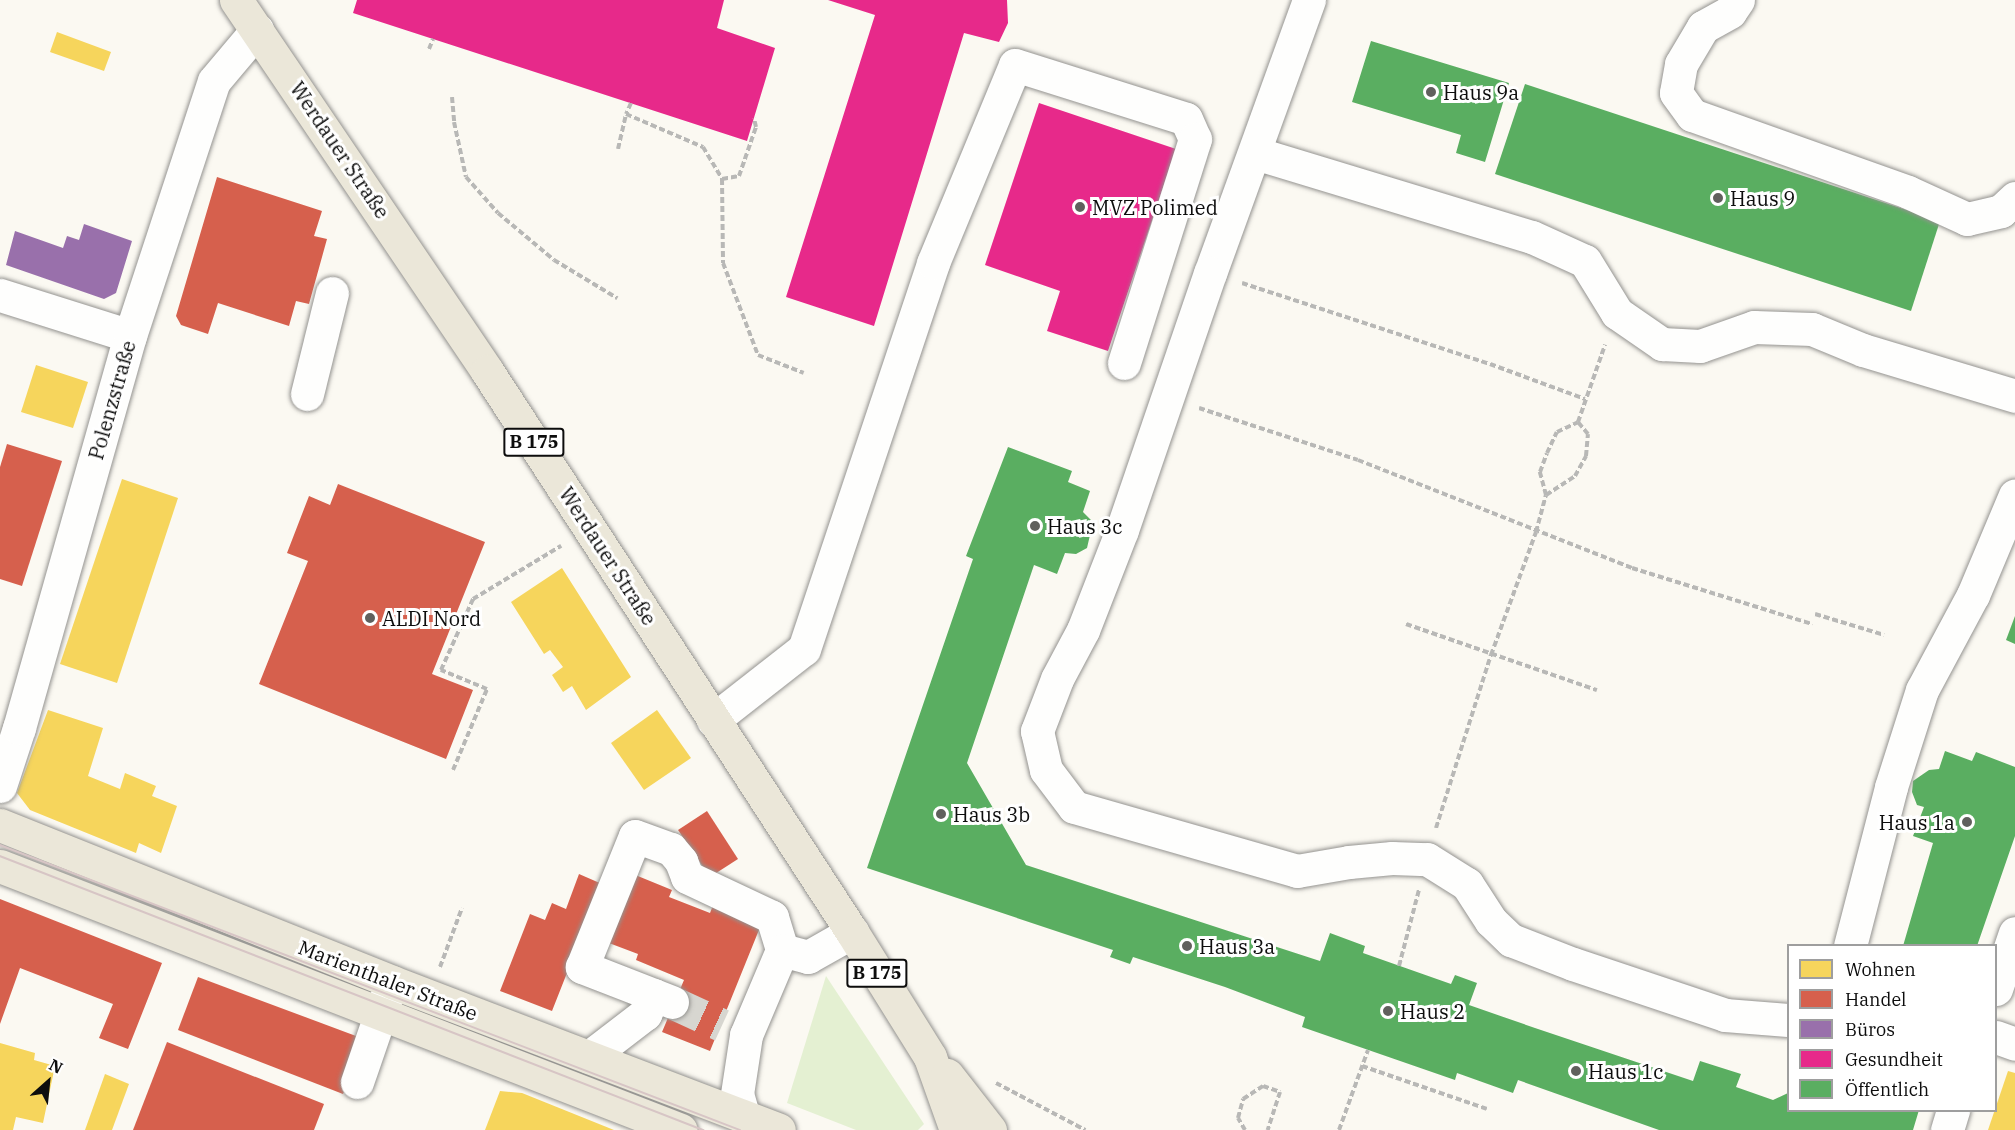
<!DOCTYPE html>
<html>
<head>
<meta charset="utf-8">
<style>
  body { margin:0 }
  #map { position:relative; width:2015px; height:1130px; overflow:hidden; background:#fbf9f2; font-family:"IBM Plex Serif",serif }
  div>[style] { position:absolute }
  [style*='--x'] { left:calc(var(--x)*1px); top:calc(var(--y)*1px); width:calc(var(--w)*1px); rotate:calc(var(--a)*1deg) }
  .green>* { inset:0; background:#e4f0d2 }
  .homes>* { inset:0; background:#f6d55c }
  .shops>* { inset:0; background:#d6604d }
  .offices>* { inset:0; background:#9970ab }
  .health>* { inset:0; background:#e7298a }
  .public>* { inset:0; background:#5aae61 }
  .minor-tunnel>* { height:33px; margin-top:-16.5px; transform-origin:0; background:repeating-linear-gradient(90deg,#d7d6d0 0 33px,transparent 0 49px) }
  .path>* { height:4px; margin-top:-2px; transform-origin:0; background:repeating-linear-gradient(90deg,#b8b8b6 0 6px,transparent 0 9px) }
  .roads { filter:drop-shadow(0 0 2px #949390) drop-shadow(0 0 2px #949390) }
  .minor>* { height:33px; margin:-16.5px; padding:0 16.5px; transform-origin:16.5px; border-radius:16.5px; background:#fefefd }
  .major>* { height:33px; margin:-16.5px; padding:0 16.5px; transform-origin:16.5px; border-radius:16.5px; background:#ebe7d9 }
  .tram>* { height:1.5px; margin:-0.75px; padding:0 0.75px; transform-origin:0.75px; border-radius:0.75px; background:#d7c5c5 }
  .dots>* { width:16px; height:16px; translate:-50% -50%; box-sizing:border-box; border:3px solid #fff; border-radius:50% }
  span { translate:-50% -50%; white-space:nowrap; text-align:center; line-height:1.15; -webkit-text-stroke:6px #fff; paint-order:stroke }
  .shield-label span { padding:2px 4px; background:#fff; border:2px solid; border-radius:4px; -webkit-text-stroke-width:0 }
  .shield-label { font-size:18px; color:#0d0d0d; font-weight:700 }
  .poi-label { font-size:20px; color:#0d0d0d }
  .left { translate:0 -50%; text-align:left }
  .right { translate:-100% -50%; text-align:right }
  .street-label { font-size:20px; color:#0d0d0d }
  .legend { position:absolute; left:1787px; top:944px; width:210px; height:168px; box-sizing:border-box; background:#fff; border:2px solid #9e9e9e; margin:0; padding:8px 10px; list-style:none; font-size:18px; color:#0d0d0d }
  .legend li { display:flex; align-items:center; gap:12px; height:30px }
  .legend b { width:30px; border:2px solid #9e9e9e }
  .north { position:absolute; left:18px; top:1052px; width:60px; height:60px; -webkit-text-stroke:4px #fff; paint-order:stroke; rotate:27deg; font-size:16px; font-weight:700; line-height:24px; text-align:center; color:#0d0d0d }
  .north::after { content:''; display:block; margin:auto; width:21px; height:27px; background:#0d0d0d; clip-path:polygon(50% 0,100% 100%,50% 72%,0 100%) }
</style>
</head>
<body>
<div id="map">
  <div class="green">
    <i style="clip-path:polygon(826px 976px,924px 1124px,918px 1130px,856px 1130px,787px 1103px)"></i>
  </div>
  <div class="homes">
    <i style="clip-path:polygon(57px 32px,111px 52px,104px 71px,50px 52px)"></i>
    <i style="clip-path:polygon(36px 365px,88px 382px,73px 428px,21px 412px)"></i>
    <i style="clip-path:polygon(122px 479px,178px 498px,117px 683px,60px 664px)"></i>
    <i style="clip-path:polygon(562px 568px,631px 677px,586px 710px,572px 686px,563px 692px,552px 675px,563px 667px,550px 650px,544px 654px,511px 602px)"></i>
    <i style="clip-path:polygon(48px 710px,103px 728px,88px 776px,120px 789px,125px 773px,156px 786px,152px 796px,177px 806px,161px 853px,139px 843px,136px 853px,30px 810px,17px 793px)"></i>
    <i style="clip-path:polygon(657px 710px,691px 758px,644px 790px,611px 743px)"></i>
    <i style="clip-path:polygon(0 1043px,35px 1053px,34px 1060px,55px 1066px,43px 1123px,16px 1117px,13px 1130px,0 1130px)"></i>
    <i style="clip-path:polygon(2008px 1071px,2015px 1073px,2015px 1130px,1988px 1130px)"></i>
    <i style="clip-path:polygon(105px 1074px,129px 1084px,112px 1130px,85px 1130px)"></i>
    <i style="clip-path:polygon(500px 1091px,522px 1093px,614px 1130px,485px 1130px)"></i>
  </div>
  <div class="shops">
    <i style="clip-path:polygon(217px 177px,322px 211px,314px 236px,327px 239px,309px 304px,296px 301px,289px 326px,218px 303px,208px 334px,181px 325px,176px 316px)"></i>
    <i style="clip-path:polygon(7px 444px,62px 461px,22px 586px,0 579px,0 467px)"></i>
    <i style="clip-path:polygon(338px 484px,485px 542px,432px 674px,473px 690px,446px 759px,259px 684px,308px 561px,287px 553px,309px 496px,330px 505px)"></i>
    <i style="clip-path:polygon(707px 811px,738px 859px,710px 877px,678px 830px)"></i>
    <i style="clip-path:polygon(628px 872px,672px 890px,669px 897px,710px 913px,717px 895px,765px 915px,710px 1051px,662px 1032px,684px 980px,636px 960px,638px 954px,601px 940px)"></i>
    <i style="clip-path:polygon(579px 874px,602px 884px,552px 1011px,500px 991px,530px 914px,545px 920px,552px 903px,566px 909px)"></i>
    <i style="clip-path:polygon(0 899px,162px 963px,128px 1049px,99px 1038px,113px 1004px,20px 968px,0 1024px)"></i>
    <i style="clip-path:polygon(198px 977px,364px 1039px,343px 1094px,178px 1030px)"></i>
    <i style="clip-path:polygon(167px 1042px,324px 1104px,314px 1130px,133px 1130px)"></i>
  </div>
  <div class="offices">
    <i style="clip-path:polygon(84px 224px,132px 241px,116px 293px,104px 299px,6px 265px,15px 231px,63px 248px,67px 236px,79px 240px)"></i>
  </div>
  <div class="health">
    <i style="clip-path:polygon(357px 0,724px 0,717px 28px,775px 48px,747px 141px,353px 13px)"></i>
    <i style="clip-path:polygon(828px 0,1007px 0,1008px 23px,999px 42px,964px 33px,874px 326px,786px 297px,875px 15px)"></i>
    <i style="clip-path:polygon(1039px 103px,1176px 149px,1108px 351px,1047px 331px,1060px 291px,985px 265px)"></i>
  </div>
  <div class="public">
    <i style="clip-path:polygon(1371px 41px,1509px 83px,1485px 162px,1456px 153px,1461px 135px,1352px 102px)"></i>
    <i style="clip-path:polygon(1525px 84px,1940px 221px,1911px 311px,1495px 174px)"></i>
    <i style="clip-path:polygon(1008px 447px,1072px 471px,1068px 482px,1090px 491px,1083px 512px,1093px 522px,1087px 548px,1076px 554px,1065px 553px,1057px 574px,1034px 565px,967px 763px,1026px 865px,1320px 961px,1330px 933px,1365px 946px,1363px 953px,1451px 984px,1455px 975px,1477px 983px,1469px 1005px,1535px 1028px,1693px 1081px,1700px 1061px,1741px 1074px,1736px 1087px,1773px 1100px,1788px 1093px,1788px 1110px,1919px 1110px,1913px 1130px,1659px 1130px,1518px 1080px,1513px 1093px,1457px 1073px,1455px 1080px,1302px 1027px,1305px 1017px,1225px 987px,1133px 957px,1130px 964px,1110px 957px,1113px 950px,867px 868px,973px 559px,966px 556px)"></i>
    <i style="clip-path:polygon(2015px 616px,2015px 644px,2006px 640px)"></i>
    <i style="clip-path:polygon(1945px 751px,1972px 761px,1976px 752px,2015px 767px,2015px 836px,1977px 946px,1903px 946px,1933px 843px,1913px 836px,1924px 807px,1917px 805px,1912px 792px,1913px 781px,1929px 770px,1939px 769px)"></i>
  </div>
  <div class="minor-tunnel">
    <i style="--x:672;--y:1002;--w:55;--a:24.7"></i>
  </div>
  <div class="path">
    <i style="--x:429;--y:49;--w:11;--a:-68"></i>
    <i style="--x:452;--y:97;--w:25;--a:85"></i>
    <i style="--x:454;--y:122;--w:56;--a:77.7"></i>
    <i style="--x:466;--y:177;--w:48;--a:48.4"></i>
    <i style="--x:498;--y:213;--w:73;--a:40"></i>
    <i style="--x:554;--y:260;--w:74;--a:31.1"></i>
    <i style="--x:631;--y:103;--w:12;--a:114"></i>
    <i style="--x:626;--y:114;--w:84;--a:23.2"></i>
    <i style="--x:703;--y:147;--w:37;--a:59"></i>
    <i style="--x:722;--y:179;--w:84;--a:89.3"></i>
    <i style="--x:723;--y:263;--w:98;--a:69.2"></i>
    <i style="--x:758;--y:355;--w:49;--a:21.4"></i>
    <i style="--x:618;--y:149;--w:35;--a:-77"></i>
    <i style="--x:722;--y:179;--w:17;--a:-10"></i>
    <i style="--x:739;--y:176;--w:52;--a:-70.9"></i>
    <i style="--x:756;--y:127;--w:9;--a:-103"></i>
    <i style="--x:1242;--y:283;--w:261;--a:18.1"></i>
    <i style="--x:1490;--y:364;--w:101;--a:20.2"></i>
    <i style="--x:1199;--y:408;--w:167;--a:18.1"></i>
    <i style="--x:1358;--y:460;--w:295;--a:21.5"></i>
    <i style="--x:1632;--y:568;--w:189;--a:17.3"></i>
    <i style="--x:1546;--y:495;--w:35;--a:-33"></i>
    <i style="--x:1575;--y:476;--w:23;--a:-61"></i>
    <i style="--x:1586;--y:456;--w:22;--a:-85"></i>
    <i style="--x:1588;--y:434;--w:16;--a:-130"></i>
    <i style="--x:1815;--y:614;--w:72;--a:16.9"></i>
    <i style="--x:1406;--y:624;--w:202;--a:19.1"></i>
    <i style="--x:453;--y:770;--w:88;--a:-67.2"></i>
    <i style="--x:487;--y:689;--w:50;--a:-157.6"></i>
    <i style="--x:441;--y:670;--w:78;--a:-65.7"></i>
    <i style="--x:473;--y:599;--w:103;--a:-31.1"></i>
    <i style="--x:1436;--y:828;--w:182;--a:-72.4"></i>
    <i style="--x:1491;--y:655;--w:131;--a:-69.9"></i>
    <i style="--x:1536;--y:532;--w:38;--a:-75"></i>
    <i style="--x:1546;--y:495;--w:24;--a:-105"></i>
    <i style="--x:1540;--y:472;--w:20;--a:-70"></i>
    <i style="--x:1547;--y:453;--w:23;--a:-65"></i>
    <i style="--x:1557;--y:432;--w:23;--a:-25"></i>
    <i style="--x:1578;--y:422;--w:82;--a:-70.7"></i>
    <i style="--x:1399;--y:966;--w:79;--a:-75.3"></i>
    <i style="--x:440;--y:967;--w:63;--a:-69.6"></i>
    <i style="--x:1362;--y:1066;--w:132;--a:19"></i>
    <i style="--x:996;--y:1083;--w:101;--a:27.8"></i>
    <i style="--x:1245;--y:1130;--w:14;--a:-120"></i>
    <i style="--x:1238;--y:1118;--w:20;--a:-75"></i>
    <i style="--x:1243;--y:1099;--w:24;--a:-33"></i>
    <i style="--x:1263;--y:1086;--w:18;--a:19"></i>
    <i style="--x:1280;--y:1092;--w:40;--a:108"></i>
    <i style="--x:1339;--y:1130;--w:85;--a:-70.1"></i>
  </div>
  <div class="roads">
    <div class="minor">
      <i style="--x:1309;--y:0;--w:290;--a:109.9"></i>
      <i style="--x:1210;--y:273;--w:272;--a:108.9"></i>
      <i style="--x:1122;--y:530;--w:107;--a:111.3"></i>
      <i style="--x:1083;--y:630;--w:55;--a:118"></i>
      <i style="--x:1057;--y:679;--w:56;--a:111"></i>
      <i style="--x:1037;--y:731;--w:40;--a:77"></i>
      <i style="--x:1046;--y:770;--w:46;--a:52.9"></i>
      <i style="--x:1074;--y:807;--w:232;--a:16"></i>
      <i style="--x:1297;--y:871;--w:53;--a:-9.8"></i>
      <i style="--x:1349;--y:862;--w:43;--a:-5.3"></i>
      <i style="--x:1392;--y:858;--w:35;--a:2"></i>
      <i style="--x:1427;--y:859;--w:47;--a:32"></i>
      <i style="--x:1467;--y:884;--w:44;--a:57"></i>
      <i style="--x:1491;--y:921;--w:28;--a:44"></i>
      <i style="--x:1511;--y:940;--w:66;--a:21.2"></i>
      <i style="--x:1573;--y:964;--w:160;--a:18.5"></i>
      <i style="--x:1725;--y:1015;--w:63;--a:4.5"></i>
      <i style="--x:1738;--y:0;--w:14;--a:124"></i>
      <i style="--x:1730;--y:12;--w:31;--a:151"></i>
      <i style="--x:1703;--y:27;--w:43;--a:120.7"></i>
      <i style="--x:1681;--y:64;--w:29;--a:100"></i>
      <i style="--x:1676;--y:93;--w:27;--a:54"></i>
      <i style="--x:1692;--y:115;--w:229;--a:19.6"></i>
      <i style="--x:1908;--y:192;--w:65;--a:24.6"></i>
      <i style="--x:1967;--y:219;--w:35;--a:-13"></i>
      <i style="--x:2001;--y:211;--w:19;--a:-43"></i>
      <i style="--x:1255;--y:153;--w:289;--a:16.9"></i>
      <i style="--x:1532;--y:237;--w:58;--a:24.4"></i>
      <i style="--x:1585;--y:261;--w:61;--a:58.4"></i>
      <i style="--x:1617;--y:313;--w:55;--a:34.6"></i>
      <i style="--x:1662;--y:344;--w:38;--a:3"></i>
      <i style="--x:1700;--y:346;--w:57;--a:-19.4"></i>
      <i style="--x:1754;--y:327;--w:58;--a:2"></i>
      <i style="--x:1812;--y:329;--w:55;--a:22.4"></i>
      <i style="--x:1863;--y:350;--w:159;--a:16.8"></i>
      <i style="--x:0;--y:295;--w:136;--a:17.5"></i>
      <i style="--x:307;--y:394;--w:104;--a:-76.1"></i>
      <i style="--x:713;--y:720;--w:115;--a:-38"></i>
      <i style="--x:804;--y:649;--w:407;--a:-71.5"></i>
      <i style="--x:933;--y:263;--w:214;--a:-67.5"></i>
      <i style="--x:1015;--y:65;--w:179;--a:17.5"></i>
      <i style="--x:1186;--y:119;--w:22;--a:66"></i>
      <i style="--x:1195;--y:139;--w:235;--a:107.6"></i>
      <i style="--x:0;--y:786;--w:61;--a:-71.9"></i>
      <i style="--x:19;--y:728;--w:407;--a:-74.2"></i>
      <i style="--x:130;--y:336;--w:268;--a:-71.8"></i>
      <i style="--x:214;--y:81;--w:67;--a:-49.9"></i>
      <i style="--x:1850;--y:946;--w:164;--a:-75.5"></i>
      <i style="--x:1891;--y:787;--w:102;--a:-72.3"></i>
      <i style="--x:1922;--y:690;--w:108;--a:-61.8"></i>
      <i style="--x:1973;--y:595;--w:108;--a:-67.2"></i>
      <i style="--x:1996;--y:989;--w:59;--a:-71.3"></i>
      <i style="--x:672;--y:1002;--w:97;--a:-158.7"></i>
      <i style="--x:582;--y:967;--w:141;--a:-68"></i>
      <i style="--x:635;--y:836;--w:38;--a:20"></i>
      <i style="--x:671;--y:849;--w:16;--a:50"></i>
      <i style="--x:681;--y:861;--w:17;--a:69"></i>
      <i style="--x:687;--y:877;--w:94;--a:25.2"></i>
      <i style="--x:772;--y:917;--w:34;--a:73"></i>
      <i style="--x:1996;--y:1037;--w:20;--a:20"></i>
      <i style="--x:589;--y:1057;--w:71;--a:-37.5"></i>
      <i style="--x:645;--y:1014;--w:21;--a:-65"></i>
      <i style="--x:357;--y:1082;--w:102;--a:-71"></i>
      <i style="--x:744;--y:1118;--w:25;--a:-106"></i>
      <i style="--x:737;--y:1094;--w:60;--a:-81.3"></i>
      <i style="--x:746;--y:1035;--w:92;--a:-67"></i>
      <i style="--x:782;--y:950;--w:27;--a:15"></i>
      <i style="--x:808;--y:957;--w:51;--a:-29.6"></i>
      <i style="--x:1947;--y:1130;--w:21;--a:-73"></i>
    </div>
    <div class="major">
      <i style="--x:236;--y:0;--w:448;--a:55.9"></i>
      <i style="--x:487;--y:371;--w:669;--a:56.95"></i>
      <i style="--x:852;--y:932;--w:147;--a:58"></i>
      <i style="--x:930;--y:1057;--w:77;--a:70.4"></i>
      <i style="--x:0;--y:825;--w:422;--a:21.8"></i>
      <i style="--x:392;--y:982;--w:414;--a:20.9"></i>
      <i style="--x:0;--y:866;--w:730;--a:21.19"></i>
      <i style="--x:947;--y:1075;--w:70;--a:52"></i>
    </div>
  </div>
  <div class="tram">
    <i style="--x:0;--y:845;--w:793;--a:21.06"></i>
    <i style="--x:0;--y:856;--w:755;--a:21.29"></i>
  </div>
  <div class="dots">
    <i style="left:1431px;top:92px;background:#60605d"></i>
    <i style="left:1718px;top:198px;background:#60605d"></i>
    <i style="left:1080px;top:207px;background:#60605d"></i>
    <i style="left:1035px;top:526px;background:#60605d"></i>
    <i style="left:370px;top:618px;background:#60605d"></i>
    <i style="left:941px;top:814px;background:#60605d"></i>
    <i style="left:1967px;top:822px;background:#60605d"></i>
    <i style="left:1187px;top:946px;background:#60605d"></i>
    <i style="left:1388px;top:1011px;background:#60605d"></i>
    <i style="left:1576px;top:1071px;background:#60605d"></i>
  </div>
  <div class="shield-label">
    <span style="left:534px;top:442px">B 175</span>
    <span style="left:877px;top:973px">B 175</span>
  </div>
  <div class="poi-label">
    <span class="left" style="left:1443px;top:92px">Haus 9a</span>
    <span class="left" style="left:1730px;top:198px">Haus 9</span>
    <span class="left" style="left:1092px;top:207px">MVZ Polimed</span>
    <span class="left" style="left:1047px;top:526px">Haus 3c</span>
    <span class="left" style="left:382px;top:618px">ALDI Nord</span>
    <span class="left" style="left:953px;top:814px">Haus 3b</span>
    <span class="right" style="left:1955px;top:822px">Haus 1a</span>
    <span class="left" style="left:1199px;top:946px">Haus 3a</span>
    <span class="left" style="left:1400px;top:1011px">Haus 2</span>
    <span class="left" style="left:1588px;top:1071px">Haus 1c</span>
  </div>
  <div class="street-label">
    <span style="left:340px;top:150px;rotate:56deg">Werdauer Straße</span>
    <span style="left:112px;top:400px;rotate:-74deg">Polenzstraße</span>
    <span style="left:608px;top:556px;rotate:57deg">Werdauer Straße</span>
    <span style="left:388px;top:980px;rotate:21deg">Marienthaler Straße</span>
  </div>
  <ul class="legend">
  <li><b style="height:16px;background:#f6d55c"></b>Wohnen</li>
  <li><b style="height:16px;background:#d6604d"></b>Handel</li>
  <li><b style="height:16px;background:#9970ab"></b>Büros</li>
  <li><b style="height:16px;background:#e7298a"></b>Gesundheit</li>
  <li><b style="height:16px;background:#5aae61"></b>Öffentlich</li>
  </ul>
  <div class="north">N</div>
</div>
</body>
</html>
